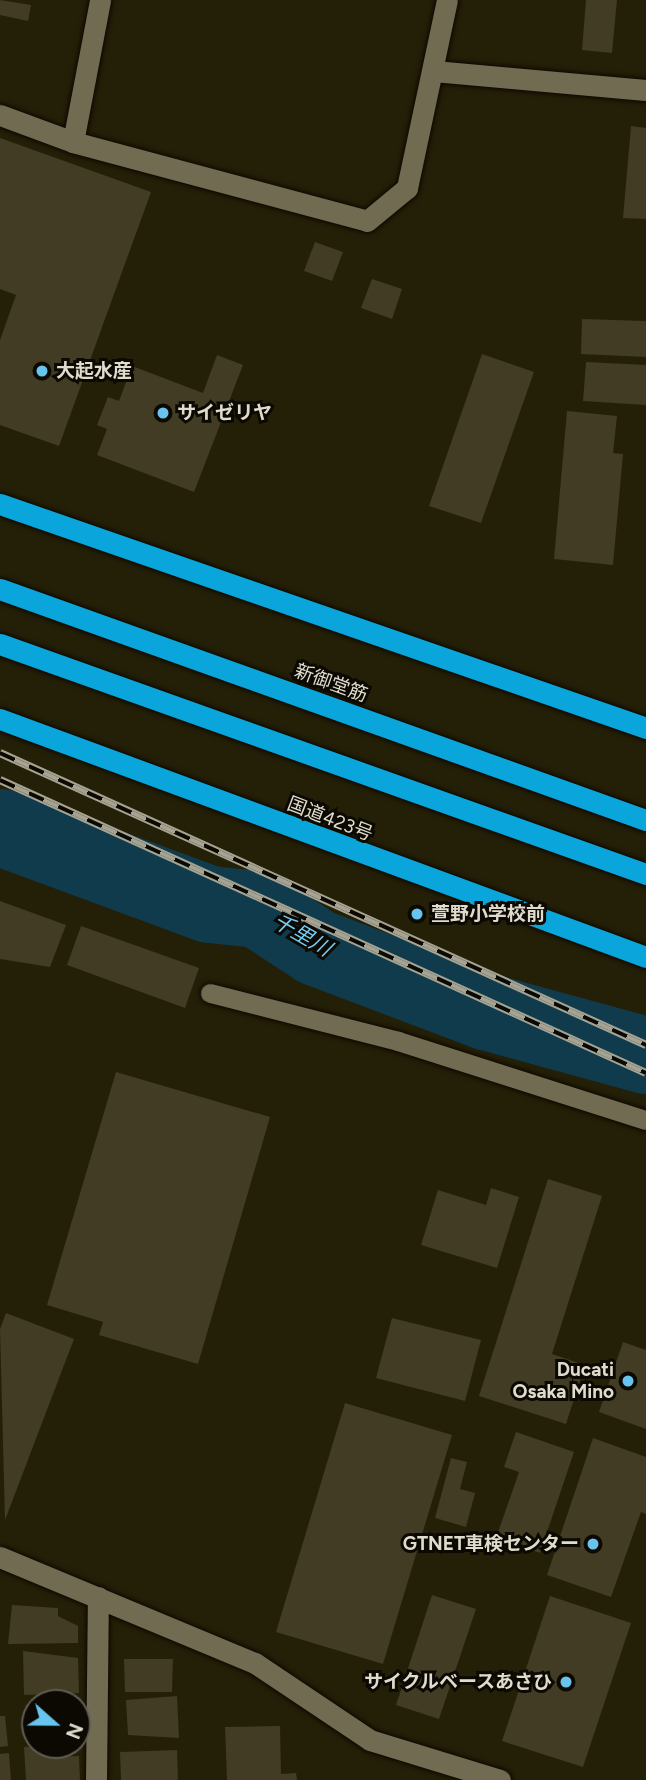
<!DOCTYPE html>
<html>
<head>
<meta charset="utf-8">
<style>
  body { margin:0 }
  #map { position:relative; width:646px; height:1780px; overflow:hidden; background:#241f07; font-family:Figtree,"Noto Sans JP",sans-serif }
  div>[style] { position:absolute }
  [style*='--x'] { left:calc(var(--x)*1px); top:calc(var(--y)*1px); width:calc(var(--w)*1px); rotate:calc(var(--a)*1deg) }
  .river>* { height:77px; margin:-38.5px; padding:0 38.5px; transform-origin:38.5px; border-radius:38.5px; background:#0f3b4d }
  .building>* { inset:0; background:#413c23 }
  .roads { filter:drop-shadow(0 0 2px #0d0800) drop-shadow(0 0 2px #0d0800) }
  .lane>* { height:19px; margin:-9.5px; padding:0 9.5px; transform-origin:9.5px; border-radius:9.5px; background:#716b51 }
  .street>* { height:21px; margin:-10.5px; padding:0 10.5px; transform-origin:10.5px; border-radius:10.5px; background:#716b51 }
  .highway>* { height:21px; margin:-10.5px; padding:0 10.5px; transform-origin:10.5px; border-radius:10.5px; background:#0aa5da }
  .rail>* { height:8px; margin-top:-4px; transform-origin:0; background:repeating-linear-gradient(90deg,#0b0902 0 16px,#a6a392 0 32px); box-sizing:border-box; border-block:2px solid #a6a392 }
  .dots>* { width:19px; height:19px; translate:-50% -50%; box-sizing:border-box; border:4px solid #0b0902; border-radius:50% }
  span { translate:-50% -50%; white-space:nowrap; text-align:center; line-height:1.15; -webkit-text-stroke:6px #0b0902; paint-order:stroke }
  .poi-label { font-size:19px; color:#dfdcce; font-weight:700 }
  .left { translate:0 -50%; text-align:left }
  .right { translate:-100% -50%; text-align:right }
  .street-label { font-size:19px; color:#dfdcce }
  .water-label { font-size:21px; color:#74caf2; font-style:italic }
  .north { position:absolute; left:21px; top:1689px; width:70px; height:70px; box-sizing:border-box; background:#0b0902; border:2px solid #605d54; border-radius:50%; rotate:111deg; font-size:19px; font-weight:700; line-height:28px; text-align:center; color:#dfdcce }
  .north::after { content:''; display:block; margin:auto; width:24px; height:32px; background:#66c4ef; clip-path:polygon(50% 0,100% 100%,50% 72%,0 100%) }
</style>
</head>
<body>
<div id="map">
  <div class="river">
    <i style="--x:0;--y:827;--w:223;--a:20.2"></i>
    <i style="--x:209;--y:904;--w:49;--a:5.8"></i>
    <i style="--x:258;--y:909;--w:69;--a:33.2"></i>
    <i style="--x:316;--y:947;--w:181;--a:20.7"></i>
    <i style="--x:485;--y:1011;--w:167;--a:15.3"></i>
  </div>
  <div class="building">
    <i style="clip-path:polygon(0 0,31px 5px,28px 21px,0 15px)"></i>
    <i style="clip-path:polygon(586px 0,617px 0,612px 53px,582px 50px)"></i>
    <i style="clip-path:polygon(631px 126px,646px 128px,646px 219px,623px 218px)"></i>
    <i style="clip-path:polygon(0 138px,151px 192px,59px 446px,0 425px,0 340px,16px 295px,0 289px)"></i>
    <i style="clip-path:polygon(315px 242px,343px 252px,332px 281px,304px 271px)"></i>
    <i style="clip-path:polygon(372px 279px,402px 289px,392px 319px,361px 308px)"></i>
    <i style="clip-path:polygon(582px 319px,646px 321px,646px 357px,581px 354px)"></i>
    <i style="clip-path:polygon(482px 354px,534px 372px,481px 523px,429px 506px)"></i>
    <i style="clip-path:polygon(217px 355px,243px 365px,194px 492px,97px 455px,107px 429px,97px 425px,108px 397px,119px 401px,132px 366px,203px 393px)"></i>
    <i style="clip-path:polygon(586px 362px,646px 365px,646px 405px,583px 401px)"></i>
    <i style="clip-path:polygon(567px 411px,617px 416px,613px 453px,623px 454px,613px 565px,554px 559px)"></i>
    <i style="clip-path:polygon(0 901px,66px 925px,50px 967px,0 959px)"></i>
    <i style="clip-path:polygon(81px 926px,199px 968px,185px 1008px,67px 965px)"></i>
    <i style="clip-path:polygon(116px 1072px,270px 1117px,198px 1364px,99px 1335px,103px 1322px,47px 1305px)"></i>
    <i style="clip-path:polygon(548px 1179px,602px 1196px,552px 1354px,585px 1365px,566px 1424px,479px 1396px)"></i>
    <i style="clip-path:polygon(491px 1188px,519px 1197px,497px 1268px,421px 1245px,438px 1190px,486px 1205px)"></i>
    <i style="clip-path:polygon(6px 1313px,74px 1339px,5px 1520px,0 1329px)"></i>
    <i style="clip-path:polygon(392px 1318px,481px 1340px,465px 1401px,376px 1378px)"></i>
    <i style="clip-path:polygon(623px 1342px,646px 1350px,646px 1429px,599px 1412px)"></i>
    <i style="clip-path:polygon(345px 1403px,452px 1435px,383px 1664px,276px 1632px)"></i>
    <i style="clip-path:polygon(516px 1432px,574px 1452px,540px 1553px,496px 1538px,519px 1472px,504px 1467px)"></i>
    <i style="clip-path:polygon(593px 1438px,646px 1457px,646px 1514px,641px 1512px,611px 1597px,547px 1575px)"></i>
    <i style="clip-path:polygon(451px 1458px,467px 1462px,460px 1489px,475px 1493px,466px 1527px,435px 1518px)"></i>
    <i style="clip-path:polygon(432px 1595px,476px 1609px,439px 1719px,396px 1705px)"></i>
    <i style="clip-path:polygon(550px 1596px,631px 1623px,583px 1767px,502px 1741px)"></i>
    <i style="clip-path:polygon(12px 1605px,58px 1608px,58px 1616px,78px 1626px,78px 1643px,8px 1644px)"></i>
    <i style="clip-path:polygon(23px 1651px,78px 1658px,79px 1693px,24px 1695px)"></i>
    <i style="clip-path:polygon(124px 1659px,173px 1659px,172px 1692px,125px 1692px)"></i>
    <i style="clip-path:polygon(177px 1696px,179px 1738px,128px 1735px,126px 1700px)"></i>
    <i style="clip-path:polygon(26px 1705px,35px 1705px,35px 1742px,27px 1742px)"></i>
    <i style="clip-path:polygon(0 1716px,5px 1716px,8px 1746px,0 1747px)"></i>
    <i style="clip-path:polygon(280px 1726px,281px 1774px,296px 1773px,297px 1780px,227px 1780px,225px 1727px)"></i>
    <i style="clip-path:polygon(50px 1746px,50px 1757px,79px 1756px,80px 1780px,26px 1780px,24px 1747px)"></i>
    <i style="clip-path:polygon(177px 1750px,178px 1780px,121px 1780px,120px 1752px)"></i>
    <i style="clip-path:polygon(9px 1753px,11px 1780px,0 1780px,0 1754px)"></i>
  </div>
  <div class="roads">
    <div class="lane">
      <i style="--x:210;--y:993;--w:194;--a:14.3"></i>
      <i style="--x:398;--y:1041;--w:260;--a:17.7"></i>
    </div>
    <div class="street">
      <i style="--x:433;--y:71;--w:214;--a:5.1"></i>
      <i style="--x:0;--y:115;--w:78;--a:20.3"></i>
      <i style="--x:73;--y:142;--w:304;--a:15"></i>
      <i style="--x:367;--y:221;--w:52;--a:-39.5"></i>
      <i style="--x:407;--y:188;--w:192;--a:-78"></i>
      <i style="--x:73;--y:142;--w:145;--a:-79.2"></i>
      <i style="--x:0;--y:1557;--w:276;--a:22.6"></i>
      <i style="--x:255;--y:1663;--w:138;--a:33.8"></i>
      <i style="--x:370;--y:1740;--w:136;--a:17.1"></i>
      <i style="--x:96;--y:1780;--w:183;--a:-89.4"></i>
    </div>
    <div class="highway">
      <i style="--x:0;--y:504;--w:684;--a:19.12"></i>
      <i style="--x:0;--y:589;--w:686;--a:19.68"></i>
      <i style="--x:0;--y:644;--w:686;--a:19.6"></i>
      <i style="--x:0;--y:719;--w:688;--a:20.22"></i>
    </div>
  </div>
  <div class="rail">
    <i style="--x:0;--y:753;--w:709;--a:24.32"></i>
    <i style="--x:0;--y:780;--w:709;--a:24.4"></i>
  </div>
  <div class="dots">
    <i style="left:42px;top:371px;background:#66c4ef"></i>
    <i style="left:163px;top:413px;background:#66c4ef"></i>
    <i style="left:417px;top:914px;background:#66c4ef"></i>
    <i style="left:628px;top:1381px;background:#66c4ef"></i>
    <i style="left:593px;top:1544px;background:#66c4ef"></i>
    <i style="left:566px;top:1682px;background:#66c4ef"></i>
  </div>
  <div class="poi-label">
    <span class="left" style="left:56px;top:371px">大起水産</span>
    <span class="left" style="left:177px;top:413px">サイゼリヤ</span>
    <span class="left" style="left:431px;top:914px">萱野小学校前</span>
    <span class="right" style="left:614px;top:1381px">Ducati<br>Osaka Mino</span>
    <span class="right" style="left:579px;top:1544px">GTNET車検センター</span>
    <span class="right" style="left:552px;top:1682px">サイクルベースあさひ</span>
  </div>
  <div class="street-label">
    <span style="left:331px;top:683px;rotate:20deg">新御堂筋</span>
    <span style="left:330px;top:819px;rotate:21deg">国道423号</span>
  </div>
  <div class="water-label">
    <span style="left:302px;top:935px;rotate:30deg">千里川</span>
  </div>
  <div class="north">N</div>
</div>
</body>
</html>
